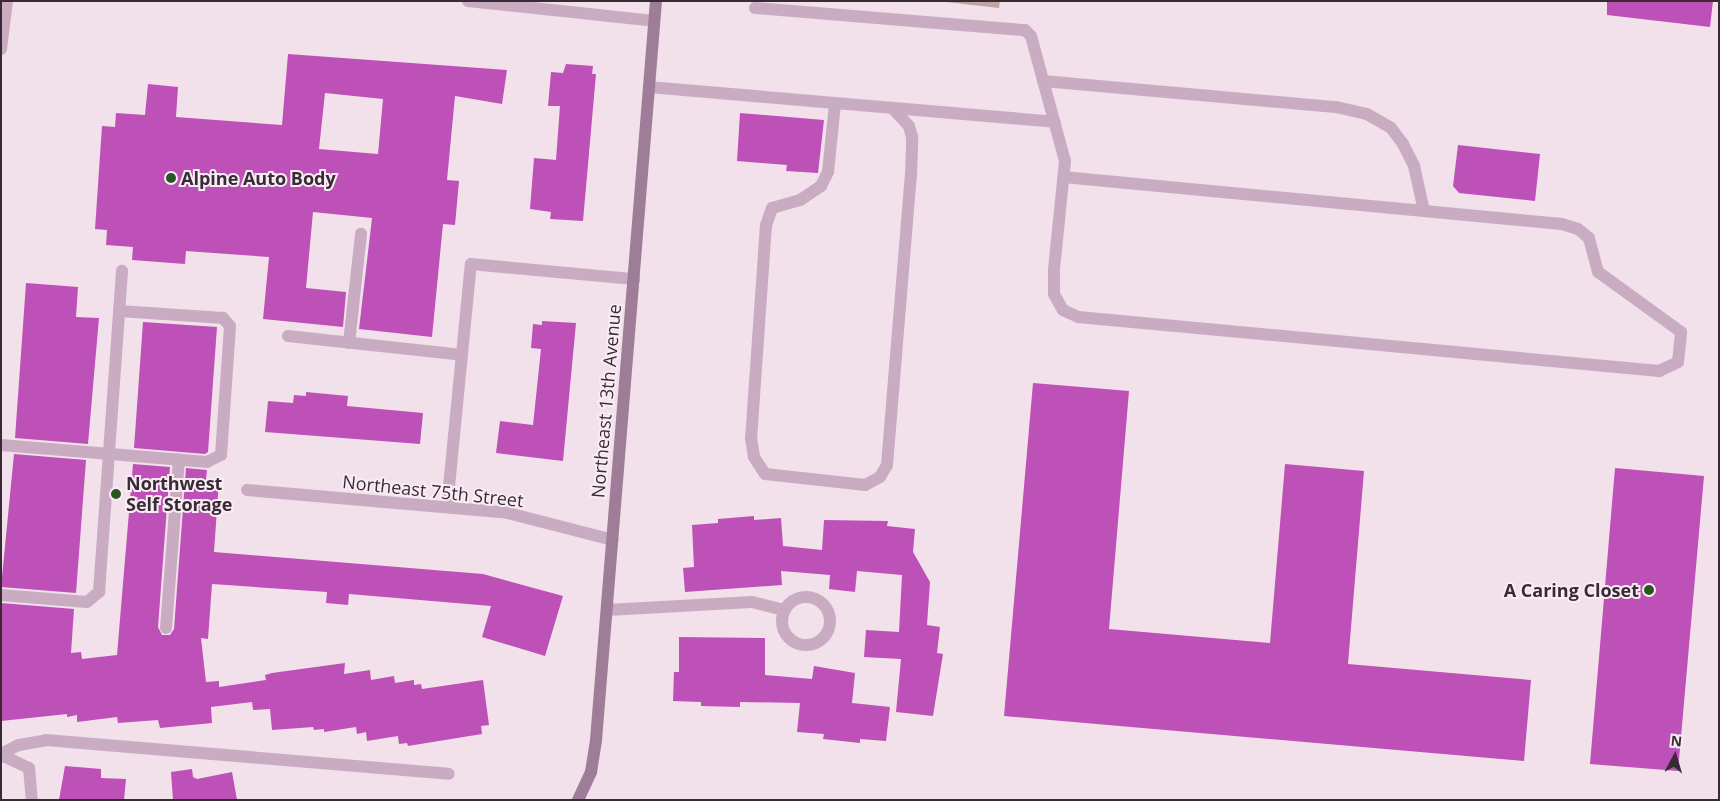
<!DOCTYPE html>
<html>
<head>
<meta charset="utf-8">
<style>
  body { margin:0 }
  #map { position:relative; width:1720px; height:801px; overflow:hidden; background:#f2e0eb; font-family:"Open Sans",sans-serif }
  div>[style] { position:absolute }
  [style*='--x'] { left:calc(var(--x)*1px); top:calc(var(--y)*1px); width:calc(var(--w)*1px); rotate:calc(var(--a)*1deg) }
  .green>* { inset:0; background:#c0a5a0 }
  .building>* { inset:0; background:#be51b7 }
  .lane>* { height:12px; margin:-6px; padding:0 6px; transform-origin:6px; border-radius:6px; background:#c9acc1 }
  .lane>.ring { margin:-6px; padding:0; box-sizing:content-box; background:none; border:12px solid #c9acc1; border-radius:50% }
  .street>* { height:12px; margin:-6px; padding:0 6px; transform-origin:6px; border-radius:6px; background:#c9acc1 }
  .secondary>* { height:12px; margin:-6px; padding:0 6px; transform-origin:6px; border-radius:6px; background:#9d7d97 }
  .dots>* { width:14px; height:14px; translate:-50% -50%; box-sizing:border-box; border:2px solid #f9ecf4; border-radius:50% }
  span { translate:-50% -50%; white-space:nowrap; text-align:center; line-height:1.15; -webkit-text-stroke:4px #f9ecf4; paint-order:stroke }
  .poi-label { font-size:18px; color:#382b36; font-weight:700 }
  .left { translate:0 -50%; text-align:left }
  .right { translate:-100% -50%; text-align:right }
  .street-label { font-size:18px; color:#382b36 }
  .frame { position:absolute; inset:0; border:2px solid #382b36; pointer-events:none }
  .north { position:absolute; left:1650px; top:731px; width:50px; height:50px; -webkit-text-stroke:4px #f9ecf4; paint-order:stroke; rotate:6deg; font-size:14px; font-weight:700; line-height:20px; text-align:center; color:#382b36 }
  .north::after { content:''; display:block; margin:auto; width:18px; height:22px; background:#382b36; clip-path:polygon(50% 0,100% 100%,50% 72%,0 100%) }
</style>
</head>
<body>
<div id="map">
  <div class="green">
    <i style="clip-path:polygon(937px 1px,1000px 1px,999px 8px)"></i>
  </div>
  <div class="building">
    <i style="clip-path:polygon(1607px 1px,1713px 1px,1710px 27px,1607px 15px)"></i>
    <i style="clip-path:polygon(evenodd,288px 54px,507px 70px,502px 104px,455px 96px,447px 180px,459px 181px,455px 225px,443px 224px,432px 337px,359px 329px,372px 218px,313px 212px,306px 288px,346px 292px,343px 327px,263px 319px,269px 257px,186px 251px,185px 264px,132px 260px,133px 247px,106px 245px,107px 230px,95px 229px,102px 126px,115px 127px,116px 113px,145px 115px,148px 84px,178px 87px,176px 117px,282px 125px,288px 54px,325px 93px,383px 99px,378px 154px,319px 149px,325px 93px)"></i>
    <i style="clip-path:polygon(566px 64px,593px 66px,592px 74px,596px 74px,583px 221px,550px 219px,551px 212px,530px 209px,534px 158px,556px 160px,560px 106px,548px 106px,551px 72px,563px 73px)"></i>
    <i style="clip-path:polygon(740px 113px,824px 120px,818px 173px,786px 171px,787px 165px,737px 161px)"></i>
    <i style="clip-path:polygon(1458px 145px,1540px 154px,1535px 201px,1459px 193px,1453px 186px)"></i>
    <i style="clip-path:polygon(26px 283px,78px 287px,76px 317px,99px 318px,88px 444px,15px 438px)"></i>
    <i style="clip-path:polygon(542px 321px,576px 323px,563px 461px,496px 453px,500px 421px,533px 425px,541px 349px,531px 348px,533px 324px,542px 325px)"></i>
    <i style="clip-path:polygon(143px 322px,217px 327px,208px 452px,205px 454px,134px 448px)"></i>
    <i style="clip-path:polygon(1033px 383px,1129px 391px,1109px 629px,1270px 643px,1285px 464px,1364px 471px,1348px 664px,1531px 680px,1524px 761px,1004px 716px)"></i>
    <i style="clip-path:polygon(306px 392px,348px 396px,347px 406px,423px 413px,420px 444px,265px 432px,268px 401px,293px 403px,294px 395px,306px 396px)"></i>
    <i style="clip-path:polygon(14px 454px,86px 460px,76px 593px,1px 587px)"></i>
    <i style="clip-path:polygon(133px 464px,170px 467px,158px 627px,162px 635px,170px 635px,174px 629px,186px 468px,207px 470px,206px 479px,219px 480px,214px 552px,483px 574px,563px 596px,545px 656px,482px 637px,491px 606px,349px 594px,348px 605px,326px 603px,327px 592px,212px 584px,208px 639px,201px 638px,206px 682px,219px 681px,219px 687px,266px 680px,265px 675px,272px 673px,345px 663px,344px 674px,370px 670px,371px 680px,394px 676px,395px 683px,414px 680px,414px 685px,421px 684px,422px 689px,483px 680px,489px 725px,481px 726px,482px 734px,408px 746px,407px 743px,399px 744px,398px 736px,367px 741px,366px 732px,357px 734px,356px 727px,324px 732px,324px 729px,314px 730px,313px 727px,272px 730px,270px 709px,253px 710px,252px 702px,211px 707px,212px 723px,160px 728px,158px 720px,118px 723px,117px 717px,77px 722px,77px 715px,67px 717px,67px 714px,1px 721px,1px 603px,74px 609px,71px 653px,81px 652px,82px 659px,117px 655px)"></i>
    <i style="clip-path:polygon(1615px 468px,1704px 476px,1678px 771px,1590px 764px)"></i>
    <i style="clip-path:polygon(754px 516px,754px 520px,781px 518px,783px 546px,822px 550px,824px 520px,888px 521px,887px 526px,915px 529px,913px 552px,930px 582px,927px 625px,940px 627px,937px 653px,943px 654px,933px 716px,896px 712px,901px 659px,864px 657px,866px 630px,899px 632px,902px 575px,857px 571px,855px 592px,829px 589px,830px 575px,781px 571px,782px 585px,685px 592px,683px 568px,694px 567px,692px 525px,718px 523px,718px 519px)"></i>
    <i style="clip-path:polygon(679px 637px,765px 638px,765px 675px,812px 679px,814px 666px,855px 673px,852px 703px,890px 707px,886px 741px,860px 739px,860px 743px,823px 739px,824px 734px,797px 732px,800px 703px,740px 702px,740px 707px,701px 706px,701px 702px,673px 701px,674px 672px,679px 672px)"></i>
    <i style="clip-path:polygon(65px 766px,101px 769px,101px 778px,126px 779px,124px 800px,59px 800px)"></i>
    <i style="clip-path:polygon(192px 769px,193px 777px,197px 779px,232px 772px,237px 800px,173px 800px,171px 772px)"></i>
  </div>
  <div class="lane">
    <i style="--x:468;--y:1;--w:187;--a:6.1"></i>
    <i style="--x:755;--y:8;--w:271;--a:4.7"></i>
    <i style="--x:1025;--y:30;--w:8;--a:45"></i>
    <i style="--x:1031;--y:36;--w:130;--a:74.8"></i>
    <i style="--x:1065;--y:161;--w:110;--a:95.8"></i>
    <i style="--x:1054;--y:270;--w:24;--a:90"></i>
    <i style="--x:1054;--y:294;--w:18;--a:61"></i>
    <i style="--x:1063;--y:310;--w:17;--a:25"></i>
    <i style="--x:1078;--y:317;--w:584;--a:5.31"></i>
    <i style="--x:1659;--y:371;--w:21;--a:-25"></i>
    <i style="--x:1678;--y:362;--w:30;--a:-84"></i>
    <i style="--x:1681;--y:332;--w:102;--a:-144.1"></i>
    <i style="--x:1598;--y:272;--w:35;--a:-105"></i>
    <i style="--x:1589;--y:238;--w:14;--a:-141"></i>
    <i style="--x:1578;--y:229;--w:17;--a:-163"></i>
    <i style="--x:1562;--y:224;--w:501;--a:-174.62"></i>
    <i style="--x:1;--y:49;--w:48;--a:-82.9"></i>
    <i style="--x:1043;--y:81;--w:294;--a:5.1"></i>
    <i style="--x:1336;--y:107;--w:32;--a:13"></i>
    <i style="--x:1367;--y:114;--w:28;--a:30"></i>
    <i style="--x:1391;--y:128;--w:20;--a:53"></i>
    <i style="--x:1403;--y:144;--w:25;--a:63"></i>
    <i style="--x:1414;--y:166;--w:46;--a:77.5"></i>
    <i style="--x:649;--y:87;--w:407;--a:4.9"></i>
    <i style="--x:835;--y:104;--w:68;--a:95.9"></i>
    <i style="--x:828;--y:172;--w:16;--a:117"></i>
    <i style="--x:821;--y:186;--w:25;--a:146"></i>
    <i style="--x:800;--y:200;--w:29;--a:164"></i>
    <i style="--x:772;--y:208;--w:18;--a:109"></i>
    <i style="--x:766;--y:225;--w:214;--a:94"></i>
    <i style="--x:751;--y:438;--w:19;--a:81"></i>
    <i style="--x:754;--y:457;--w:20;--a:57"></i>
    <i style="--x:765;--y:474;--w:101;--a:6.3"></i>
    <i style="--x:865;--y:485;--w:17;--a:-28"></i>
    <i style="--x:880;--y:477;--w:14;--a:-60"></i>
    <i style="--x:887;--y:465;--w:291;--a:-85.3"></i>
    <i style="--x:911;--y:175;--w:38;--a:-88"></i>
    <i style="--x:912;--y:137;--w:11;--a:-105"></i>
    <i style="--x:909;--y:126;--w:25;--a:-133"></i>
    <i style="--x:288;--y:336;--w:175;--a:6.2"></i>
    <i style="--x:349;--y:343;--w:110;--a:-83.7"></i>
    <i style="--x:1;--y:445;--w:207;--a:4.7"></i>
    <i style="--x:207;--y:462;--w:16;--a:-27"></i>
    <i style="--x:221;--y:455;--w:129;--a:-86"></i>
    <i style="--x:230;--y:326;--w:11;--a:-131"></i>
    <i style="--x:223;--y:318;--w:104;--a:-176.1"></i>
    <i style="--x:447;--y:507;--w:244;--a:-84.4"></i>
    <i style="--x:471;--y:264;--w:164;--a:5.3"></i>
    <i style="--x:1;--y:595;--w:86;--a:4.7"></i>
    <i style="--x:87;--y:602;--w:16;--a:-40"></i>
    <i style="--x:99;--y:592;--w:322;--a:-85.9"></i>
    <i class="ring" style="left:782px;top:597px;width:36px;height:36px"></i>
    <i style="--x:607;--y:610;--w:145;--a:-3.2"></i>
    <i style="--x:752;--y:602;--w:34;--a:14"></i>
    <i style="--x:166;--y:628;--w:169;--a:-85.6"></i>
  </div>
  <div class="street">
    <i style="--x:247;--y:490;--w:262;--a:5"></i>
    <i style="--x:508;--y:513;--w:108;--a:14.4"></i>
    <i style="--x:1;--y:754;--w:20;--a:-27"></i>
    <i style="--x:19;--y:745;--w:27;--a:-10"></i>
    <i style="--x:46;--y:740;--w:404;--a:4.8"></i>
    <i style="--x:1;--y:755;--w:31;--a:25"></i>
    <i style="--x:29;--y:768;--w:32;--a:85"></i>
  </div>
  <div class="secondary">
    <i style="--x:578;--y:800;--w:31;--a:-65"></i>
    <i style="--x:591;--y:772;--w:32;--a:-81"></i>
    <i style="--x:596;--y:740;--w:741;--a:-85.36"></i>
  </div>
  <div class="dots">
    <i style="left:171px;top:178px;background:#285722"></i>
    <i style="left:116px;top:494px;background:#285722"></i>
    <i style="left:1649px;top:590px;background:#285722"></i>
  </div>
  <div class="poi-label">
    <span class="left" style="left:181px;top:178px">Alpine Auto Body</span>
    <span class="left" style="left:126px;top:494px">Northwest<br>Self Storage</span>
    <span class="right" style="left:1639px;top:590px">A Caring Closet</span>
  </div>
  <div class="street-label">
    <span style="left:606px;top:401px;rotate:-85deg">Northeast 13th Avenue</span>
    <span style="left:433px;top:491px;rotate:6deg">Northeast 75th Street</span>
  </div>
  <div class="frame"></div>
  <div class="north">N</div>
</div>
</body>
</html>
